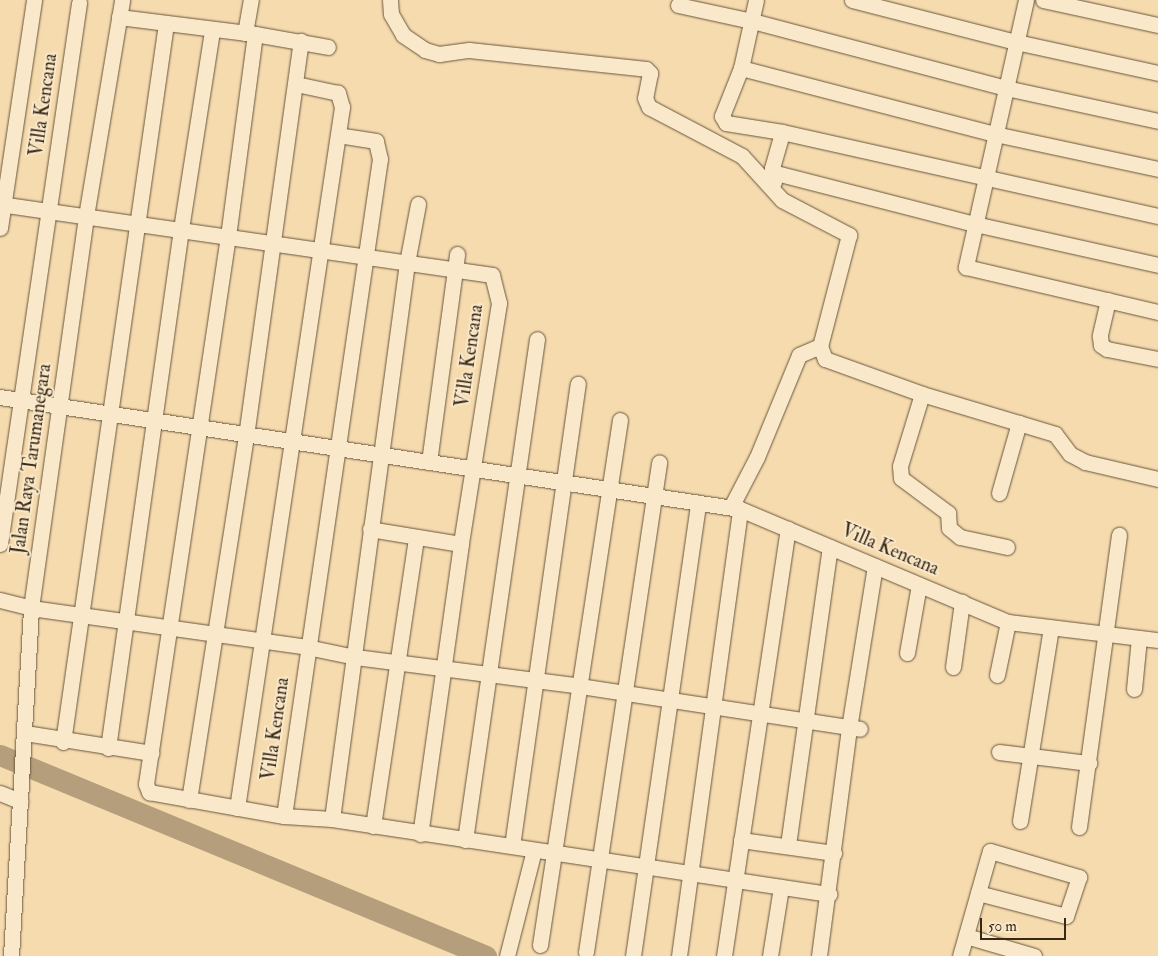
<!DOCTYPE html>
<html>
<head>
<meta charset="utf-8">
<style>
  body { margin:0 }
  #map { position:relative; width:1158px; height:956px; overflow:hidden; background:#f6dbae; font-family:"IM FELL Double Pica",serif }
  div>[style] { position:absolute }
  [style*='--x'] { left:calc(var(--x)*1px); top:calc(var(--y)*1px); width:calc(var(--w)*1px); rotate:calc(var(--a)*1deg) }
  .water>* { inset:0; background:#b59e7b }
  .river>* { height:21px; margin:-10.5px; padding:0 10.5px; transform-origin:10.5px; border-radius:10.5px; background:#b59e7b }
  .roads { filter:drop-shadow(0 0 1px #68563d) drop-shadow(0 0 1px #68563d) }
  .minor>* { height:15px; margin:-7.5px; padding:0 7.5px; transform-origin:7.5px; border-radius:7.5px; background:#f9e8ca }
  span { translate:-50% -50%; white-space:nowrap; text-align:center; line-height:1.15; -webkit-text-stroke:4px #f9e8ca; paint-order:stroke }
  .street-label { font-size:19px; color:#382917 }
  .scale { position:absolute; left:980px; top:918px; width:86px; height:22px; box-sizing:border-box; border:2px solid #382917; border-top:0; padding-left:6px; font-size:15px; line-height:18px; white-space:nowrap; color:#382917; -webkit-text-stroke:4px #f9e8ca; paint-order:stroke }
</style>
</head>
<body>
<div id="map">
  <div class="water">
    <i style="clip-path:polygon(0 749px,66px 776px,63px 787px,0 761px)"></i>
  </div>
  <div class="river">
    <i style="--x:0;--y:755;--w:526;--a:22.47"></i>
  </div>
  <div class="roads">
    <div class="minor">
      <i style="--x:390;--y:0;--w:14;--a:86"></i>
      <i style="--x:391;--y:14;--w:24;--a:60"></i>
      <i style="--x:403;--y:35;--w:27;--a:34"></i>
      <i style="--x:425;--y:50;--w:15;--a:16"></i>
      <i style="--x:439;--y:54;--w:30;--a:-8"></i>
      <i style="--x:469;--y:50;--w:178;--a:6.1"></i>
      <i style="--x:646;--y:69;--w:6;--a:45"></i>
      <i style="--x:650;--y:73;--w:25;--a:101"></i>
      <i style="--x:645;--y:98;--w:10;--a:66"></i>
      <i style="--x:649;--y:107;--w:105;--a:27.8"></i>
      <i style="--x:742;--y:156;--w:59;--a:47.7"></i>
      <i style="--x:782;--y:200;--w:76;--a:27.6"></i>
      <i style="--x:849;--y:235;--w:115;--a:104.6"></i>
      <i style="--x:820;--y:346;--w:14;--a:69"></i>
      <i style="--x:825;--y:359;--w:103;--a:19.8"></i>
      <i style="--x:922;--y:394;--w:139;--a:16.7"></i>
      <i style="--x:1055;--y:434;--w:25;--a:53"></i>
      <i style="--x:1070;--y:454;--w:17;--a:28"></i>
      <i style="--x:1085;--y:462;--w:75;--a:13.1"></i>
      <i style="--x:756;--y:0;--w:70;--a:102.4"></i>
      <i style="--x:741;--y:68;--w:52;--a:111.6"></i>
      <i style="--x:722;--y:116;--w:8;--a:60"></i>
      <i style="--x:726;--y:123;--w:57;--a:9.1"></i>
      <i style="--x:782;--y:132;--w:385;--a:12.6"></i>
      <i style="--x:852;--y:0;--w:169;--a:14.4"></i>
      <i style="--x:1016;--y:42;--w:145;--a:12.3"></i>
      <i style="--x:1026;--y:0;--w:274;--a:102.7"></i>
      <i style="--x:966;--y:267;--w:197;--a:13.2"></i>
      <i style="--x:1043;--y:0;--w:118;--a:12.3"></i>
      <i style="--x:678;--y:5;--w:76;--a:12.2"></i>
      <i style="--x:752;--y:21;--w:263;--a:14.8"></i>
      <i style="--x:1006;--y:88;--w:156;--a:12.2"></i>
      <i style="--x:119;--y:17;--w:137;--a:7.1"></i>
      <i style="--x:255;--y:34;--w:74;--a:10.1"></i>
      <i style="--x:245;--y:33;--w:34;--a:-80"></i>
      <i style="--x:255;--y:34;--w:204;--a:97.6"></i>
      <i style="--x:228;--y:236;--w:554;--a:98.51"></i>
      <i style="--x:146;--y:784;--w:9;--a:69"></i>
      <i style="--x:149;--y:792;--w:137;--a:10.1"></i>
      <i style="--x:284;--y:816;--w:48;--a:3.6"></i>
      <i style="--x:332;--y:819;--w:503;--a:8.58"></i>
      <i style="--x:741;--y:68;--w:262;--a:14.6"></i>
      <i style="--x:995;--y:134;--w:167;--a:12.1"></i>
      <i style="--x:772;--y:172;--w:210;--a:14.4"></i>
      <i style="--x:975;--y:224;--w:188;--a:12.6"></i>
      <i style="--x:774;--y:182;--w:14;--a:-98"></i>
      <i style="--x:772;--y:168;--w:37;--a:-74"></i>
      <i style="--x:0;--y:204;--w:497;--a:8.2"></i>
      <i style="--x:492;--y:275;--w:29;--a:76"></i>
      <i style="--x:499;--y:303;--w:244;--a:99"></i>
      <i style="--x:461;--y:544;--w:293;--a:98"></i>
      <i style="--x:0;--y:228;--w:231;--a:-81.5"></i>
      <i style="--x:1108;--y:300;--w:37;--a:103"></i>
      <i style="--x:1100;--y:336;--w:9;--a:84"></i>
      <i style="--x:1101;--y:345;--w:7;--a:34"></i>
      <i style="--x:1107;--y:349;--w:52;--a:11.1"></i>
      <i style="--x:922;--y:394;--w:75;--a:107"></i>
      <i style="--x:900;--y:466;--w:12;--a:85"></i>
      <i style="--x:901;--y:478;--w:59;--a:36.7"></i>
      <i style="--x:948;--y:513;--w:15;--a:86"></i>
      <i style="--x:949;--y:528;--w:14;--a:39"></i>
      <i style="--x:960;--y:537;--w:48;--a:12"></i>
      <i style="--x:0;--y:397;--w:748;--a:8.61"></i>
      <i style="--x:740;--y:509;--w:291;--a:22.9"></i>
      <i style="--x:1008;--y:622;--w:149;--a:6.9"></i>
      <i style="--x:429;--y:462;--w:210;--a:-82.3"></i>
      <i style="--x:999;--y:493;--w:73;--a:-74.1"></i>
      <i style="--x:731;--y:507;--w:56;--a:-62.5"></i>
      <i style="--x:757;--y:457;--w:110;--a:-67.6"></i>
      <i style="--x:799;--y:355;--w:23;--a:-23"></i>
      <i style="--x:370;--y:529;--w:92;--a:9.4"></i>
      <i style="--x:0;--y:544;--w:547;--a:-81.69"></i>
      <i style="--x:0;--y:600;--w:32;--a:14"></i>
      <i style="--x:31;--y:608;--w:279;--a:8"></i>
      <i style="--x:307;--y:647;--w:49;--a:11.8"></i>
      <i style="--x:355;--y:657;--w:227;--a:7.3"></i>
      <i style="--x:580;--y:686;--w:283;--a:8.7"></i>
      <i style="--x:907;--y:653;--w:69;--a:-80"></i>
      <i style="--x:953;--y:667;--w:66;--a:-82.1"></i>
      <i style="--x:997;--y:675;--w:54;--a:-78.3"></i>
      <i style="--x:1134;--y:689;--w:51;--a:-84.4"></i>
      <i style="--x:25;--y:733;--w:128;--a:9"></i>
      <i style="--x:63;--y:742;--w:725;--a:-81.84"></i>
      <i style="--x:108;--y:748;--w:524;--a:-81.99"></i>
      <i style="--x:181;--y:229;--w:201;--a:-81.1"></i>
      <i style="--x:999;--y:752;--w:91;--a:7"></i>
      <i style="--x:0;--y:793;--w:22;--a:22"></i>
      <i style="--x:189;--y:800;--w:368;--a:-81.1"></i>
      <i style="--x:246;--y:436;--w:399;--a:-82.1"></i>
      <i style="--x:237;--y:808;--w:709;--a:-81.48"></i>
      <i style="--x:342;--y:107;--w:15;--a:-106"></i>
      <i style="--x:338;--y:93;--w:43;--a:-167.9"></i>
      <i style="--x:284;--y:816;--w:664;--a:-81.69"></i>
      <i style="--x:380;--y:159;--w:18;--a:-103"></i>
      <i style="--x:376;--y:141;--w:38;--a:-171"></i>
      <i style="--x:332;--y:819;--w:561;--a:-82.32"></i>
      <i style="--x:407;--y:263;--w:60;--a:-79.4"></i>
      <i style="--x:1020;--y:821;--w:196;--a:-80.9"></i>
      <i style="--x:373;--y:826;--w:292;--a:-81.5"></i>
      <i style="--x:1079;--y:827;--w:295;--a:-82.2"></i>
      <i style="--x:465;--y:840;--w:506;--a:-81.82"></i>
      <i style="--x:741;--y:840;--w:94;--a:8"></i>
      <i style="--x:788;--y:845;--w:301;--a:-82"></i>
      <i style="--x:512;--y:846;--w:467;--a:-81.9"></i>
      <i style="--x:966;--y:936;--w:71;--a:16.4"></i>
      <i style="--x:540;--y:945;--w:531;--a:-81.34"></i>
      <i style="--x:586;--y:952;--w:495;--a:-81.5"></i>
      <i style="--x:11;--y:956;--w:349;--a:-86.7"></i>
      <i style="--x:31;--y:608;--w:396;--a:-82"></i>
      <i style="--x:86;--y:216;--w:219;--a:-80.5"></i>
      <i style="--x:507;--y:956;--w:109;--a:-75.7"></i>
      <i style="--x:633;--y:956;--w:458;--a:-81.8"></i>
      <i style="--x:679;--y:956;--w:451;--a:-82.2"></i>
      <i style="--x:724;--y:956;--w:432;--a:-81.5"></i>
      <i style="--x:770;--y:956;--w:70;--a:-80.9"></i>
      <i style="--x:819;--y:956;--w:230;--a:-82.5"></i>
      <i style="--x:849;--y:728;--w:164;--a:-80.9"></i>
      <i style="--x:960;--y:956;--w:109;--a:-74.1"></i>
      <i style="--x:990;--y:851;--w:93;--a:16.3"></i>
      <i style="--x:1079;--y:877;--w:41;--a:108.4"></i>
      <i style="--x:1066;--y:916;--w:91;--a:-165.4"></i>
    </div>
  </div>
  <div class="street-label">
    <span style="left:44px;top:105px;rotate:-82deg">Villa Kencana</span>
    <span style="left:470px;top:356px;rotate:-82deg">Villa Kencana</span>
    <span style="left:32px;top:459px;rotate:-82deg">Jalan Raya Tarumanegara</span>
    <span style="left:890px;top:550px;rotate:23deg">Villa Kencana</span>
    <span style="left:276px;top:729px;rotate:-82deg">Villa Kencana</span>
  </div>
  <div class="scale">50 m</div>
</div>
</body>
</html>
